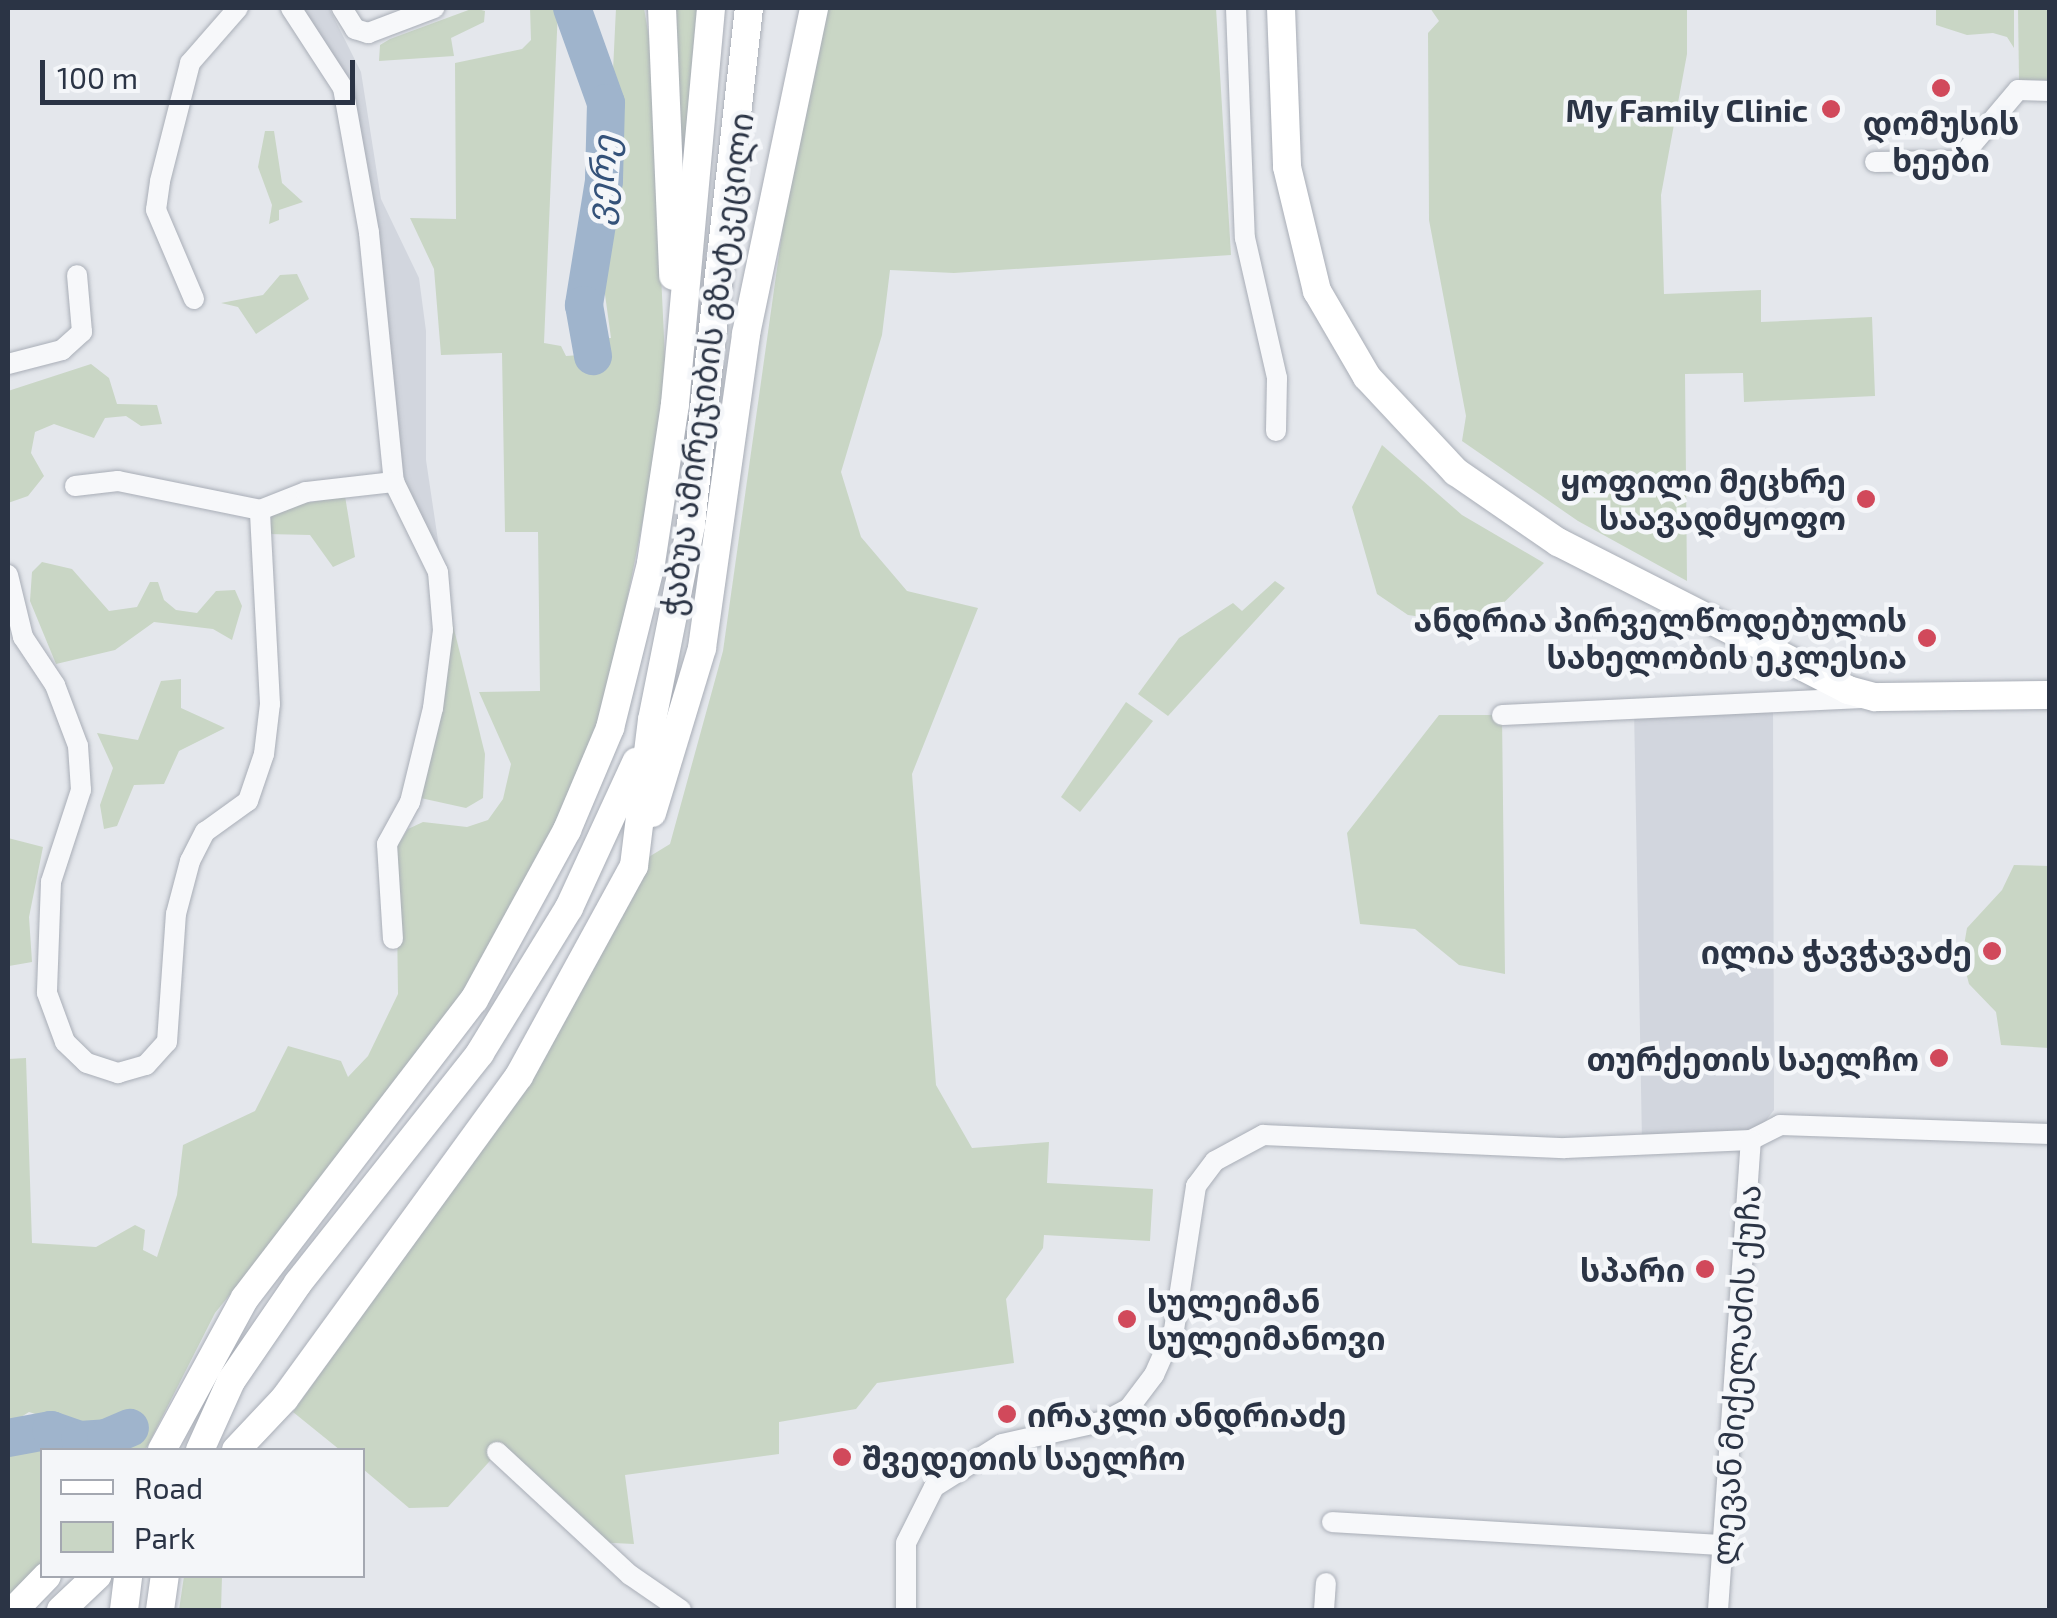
<!DOCTYPE html>
<html>
<head>
<meta charset="utf-8">
<style>
  body { margin:0 }
  #map { position:relative; width:2057px; height:1618px; overflow:hidden; background:#e4e7ec; font-family:"Exo 2","Noto Sans Georgian",sans-serif }
  div>[style] { position:absolute }
  [style*='--x'] { left:calc(var(--x)*1px); top:calc(var(--y)*1px); width:calc(var(--w)*1px); rotate:calc(var(--a)*1deg) }
  .built>* { inset:0; background:#d2d6de }
  .green>* { inset:0; background:#c9d6c5 }
  .river>* { height:38px; margin:-19px; padding:0 19px; transform-origin:19px; border-radius:19px; background:#9fb4cc }
  .roads { filter:drop-shadow(0 0 2px #a9aeb7) drop-shadow(0 0 2px #a9aeb7) }
  .minor>* { height:20px; margin:-10px; padding:0 10px; transform-origin:10px; border-radius:10px; background:#f7f8fa }
  .major>* { height:28px; margin:-14px; padding:0 14px; transform-origin:14px; border-radius:14px; background:#fff }
  .dots>* { width:28px; height:28px; translate:-50% -50%; box-sizing:border-box; border:5px solid #f4f6f9; border-radius:50% }
  span { translate:-50% -50%; white-space:nowrap; text-align:center; line-height:1.15; -webkit-text-stroke:9px #f4f6f9; paint-order:stroke }
  .poi-label { font-size:32px; color:#2b3445; font-weight:700 }
  .right { translate:-100% -50%; text-align:right }
  .left { translate:0 -50%; text-align:left }
  .street-label { font-size:32px; color:#2b3445 }
  .water-label { font-size:35px; color:#34527a; font-style:italic }
  .frame { position:absolute; inset:0; border:10px solid #2b3445; pointer-events:none }
  .legend { position:absolute; left:40px; top:1448px; width:325px; height:130px; box-sizing:border-box; background:#f4f6f9; border:2px solid #a4a8b1; margin:0; padding:12px 18px; list-style:none; font-size:30px; color:#2b3445 }
  .legend li { display:flex; align-items:center; gap:20px; height:50px }
  .legend b { width:50px; border:2px solid #a4a8b1 }
  .scale { position:absolute; left:40px; top:60px; width:315px; height:45px; box-sizing:border-box; border:5px solid #2b3445; border-top:0; padding-left:12px; font-size:30px; line-height:35px; white-space:nowrap; color:#2b3445; -webkit-text-stroke:8px #f4f6f9; paint-order:stroke }
</style>
</head>
<body>
<div id="map">
  <div class="built">
    <i style="clip-path:polygon(296px 8px,329px 8px,361px 72px,381px 199px,419px 278px,426px 331px,426px 460px,443px 574px,402px 481px,366px 161px)"></i>
    <i style="clip-path:polygon(1773px 704px,1774px 1110px,1751px 1140px,1642px 1142px,1634px 709px)"></i>
  </div>
  <div class="green">
    <i style="clip-path:polygon(474px 8px,485px 11px,484px 22px,451px 38px,454px 56px,379px 61px,380px 45px,390px 39px)"></i>
    <i style="clip-path:polygon(530px 8px,558px 8px,544px 343px,561px 346px,566px 356px,608px 353px,606px 338px,611px 338px,603px 280px,616px 8px,644px 8px,650px 44px,667px 400px,599px 740px,521px 910px,396px 1089px,215px 1313px,147px 1447px,144px 1450px,42px 1450px,42px 1565px,8px 1604px,8px 1443px,50px 1434px,89px 1450px,140px 1440px,126px 1416px,71px 1425px,29px 1412px,8px 1425px,8px 1059px,26px 1058px,32px 1243px,96px 1247px,135px 1225px,145px 1230px,143px 1250px,157px 1257px,177px 1195px,183px 1145px,255px 1111px,288px 1046px,341px 1061px,348px 1077px,368px 1056px,398px 994px,396px 848px,408px 829px,423px 822px,467px 827px,488px 820px,503px 799px,511px 764px,479px 692px,540px 691px,538px 532px,505px 532px,502px 353px,441px 355px,434px 269px,410px 218px,456px 219px,455px 63px,522px 49px,531px 40px)"></i>
    <i style="clip-path:polygon(668px 8px,699px 8px,684px 252px)"></i>
    <i style="clip-path:polygon(822px 8px,1216px 8px,1231px 255px,954px 273px,890px 270px,882px 335px,841px 472px,861px 537px,907px 591px,978px 608px,912px 774px,936px 1085px,972px 1148px,1049px 1142px,1047px 1183px,1153px 1189px,1150px 1241px,1044px 1235px,1043px 1248px,1006px 1299px,1014px 1363px,877px 1383px,856px 1409px,779px 1422px,779px 1454px,625px 1475px,634px 1544px,593px 1542px,498px 1452px,448px 1507px,409px 1508px,363px 1469px,362px 1450px,340px 1450px,293px 1412px,418px 1236px,519px 1076px,634px 866px,670px 844px,723px 651px,785px 212px)"></i>
    <i style="clip-path:polygon(1430px 8px,1687px 8px,1687px 54px,1661px 195px,1664px 294px,1761px 290px,1761px 322px,1872px 317px,1875px 396px,1744px 402px,1743px 373px,1685px 374px,1687px 581px,1578px 521px,1462px 441px,1466px 416px,1429px 220px,1428px 33px,1439px 21px)"></i>
    <i style="clip-path:polygon(1936px 8px,2014px 8px,2014px 48px,2007px 37px,1993px 33px,1967px 35px,1936px 25px)"></i>
    <i style="clip-path:polygon(2018px 8px,2049px 8px,2049px 80px,2019px 80px)"></i>
    <i style="clip-path:polygon(265px 131px,274px 131px,282px 183px,303px 202px,279px 210px,279px 220px,269px 224px,272px 205px,258px 167px)"></i>
    <i style="clip-path:polygon(297px 274px,309px 299px,256px 334px,238px 307px,221px 303px,263px 295px,280px 275px)"></i>
    <i style="clip-path:polygon(91px 364px,109px 378px,117px 404px,157px 405px,162px 424px,141px 426px,126px 416px,105px 418px,94px 438px,54px 424px,35px 432px,31px 453px,44px 476px,28px 496px,8px 503px,8px 391px)"></i>
    <i style="clip-path:polygon(1382px 445px,1462px 515px,1544px 563px,1473px 633px,1449px 621px,1408px 615px,1377px 594px,1352px 507px)"></i>
    <i style="clip-path:polygon(345px 496px,355px 557px,333px 567px,310px 535px,267px 534px,272px 515px,285px 507px)"></i>
    <i style="clip-path:polygon(42px 562px,72px 569px,109px 611px,137px 607px,150px 582px,158px 582px,164px 600px,176px 610px,197px 613px,216px 591px,235px 590px,242px 606px,232px 640px,213px 629px,154px 622px,115px 650px,56px 664px,30px 601px,32px 572px)"></i>
    <i style="clip-path:polygon(1275px 581px,1285px 588px,1168px 716px,1138px 694px,1179px 638px,1233px 603px,1242px 611px)"></i>
    <i style="clip-path:polygon(449px 609px,485px 754px,483px 798px,466px 808px,416px 797px)"></i>
    <i style="clip-path:polygon(181px 679px,181px 708px,225px 728px,179px 751px,164px 784px,134px 785px,117px 826px,104px 829px,100px 805px,113px 768px,97px 733px,138px 740px,161px 681px)"></i>
    <i style="clip-path:polygon(1126px 702px,1153px 721px,1080px 812px,1061px 797px)"></i>
    <i style="clip-path:polygon(1439px 715px,1502px 715px,1505px 974px,1459px 965px,1415px 929px,1360px 924px,1347px 833px)"></i>
    <i style="clip-path:polygon(8px 838px,43px 847px,29px 917px,32px 962px,9px 966px)"></i>
    <i style="clip-path:polygon(2014px 865px,2049px 866px,2049px 1048px,2001px 1045px,1996px 1012px,1969px 984px,1962px 957px,1967px 928px,2002px 890px)"></i>
    <i style="clip-path:polygon(184px 1576px,222px 1576px,221px 1610px,179px 1610px)"></i>
  </div>
  <div class="river">
    <i style="--x:572;--y:8;--w:101;--a:70.3"></i>
    <i style="--x:606;--y:103;--w:78;--a:91.5"></i>
    <i style="--x:604;--y:181;--w:126;--a:99.2"></i>
    <i style="--x:584;--y:305;--w:52;--a:80"></i>
    <i style="--x:8;--y:1438;--w:44;--a:-10.5"></i>
    <i style="--x:51;--y:1430;--w:31;--a:19"></i>
    <i style="--x:80;--y:1440;--w:26;--a:-4"></i>
    <i style="--x:106;--y:1438;--w:26;--a:-23"></i>
  </div>
  <div class="roads">
    <div class="minor">
      <i style="--x:291;--y:8;--w:95;--a:57"></i>
      <i style="--x:343;--y:88;--w:147;--a:79.8"></i>
      <i style="--x:369;--y:233;--w:250;--a:84.3"></i>
      <i style="--x:394;--y:482;--w:100;--a:63.9"></i>
      <i style="--x:438;--y:572;--w:58;--a:85.1"></i>
      <i style="--x:443;--y:630;--w:79;--a:97.3"></i>
      <i style="--x:433;--y:708;--w:97;--a:103.7"></i>
      <i style="--x:410;--y:802;--w:48;--a:118.7"></i>
      <i style="--x:387;--y:844;--w:95;--a:86.4"></i>
      <i style="--x:342;--y:8;--w:25;--a:58"></i>
      <i style="--x:355;--y:29;--w:14;--a:17"></i>
      <i style="--x:368;--y:33;--w:71;--a:-20.7"></i>
      <i style="--x:1236;--y:8;--w:230;--a:87.8"></i>
      <i style="--x:1245;--y:238;--w:144;--a:77.1"></i>
      <i style="--x:1277;--y:378;--w:53;--a:91.1"></i>
      <i style="--x:1875;--y:162;--w:83;--a:-0.7"></i>
      <i style="--x:1958;--y:161;--w:93;--a:-49.8"></i>
      <i style="--x:2018;--y:90;--w:32;--a:2"></i>
      <i style="--x:194;--y:299;--w:97;--a:-113.1"></i>
      <i style="--x:156;--y:210;--w:29;--a:-82"></i>
      <i style="--x:160;--y:181;--w:122;--a:-75.7"></i>
      <i style="--x:190;--y:63;--w:73;--a:-48.9"></i>
      <i style="--x:8;--y:364;--w:56;--a:-14.5"></i>
      <i style="--x:62;--y:350;--w:27;--a:-42"></i>
      <i style="--x:82;--y:332;--w:57;--a:-95"></i>
      <i style="--x:75;--y:486;--w:43;--a:-6.6"></i>
      <i style="--x:118;--y:481;--w:145;--a:11.5"></i>
      <i style="--x:8;--y:575;--w:64;--a:76.4"></i>
      <i style="--x:23;--y:637;--w:58;--a:56.3"></i>
      <i style="--x:55;--y:685;--w:65;--a:69.3"></i>
      <i style="--x:78;--y:746;--w:44;--a:86.1"></i>
      <i style="--x:81;--y:790;--w:97;--a:108.1"></i>
      <i style="--x:51;--y:882;--w:111;--a:92.1"></i>
      <i style="--x:47;--y:993;--w:52;--a:69.8"></i>
      <i style="--x:65;--y:1042;--w:30;--a:44"></i>
      <i style="--x:87;--y:1063;--w:33;--a:18"></i>
      <i style="--x:118;--y:1073;--w:29;--a:-16"></i>
      <i style="--x:146;--y:1065;--w:31;--a:-48"></i>
      <i style="--x:167;--y:1042;--w:128;--a:-86"></i>
      <i style="--x:176;--y:914;--w:55;--a:-75.2"></i>
      <i style="--x:190;--y:861;--w:33;--a:-63"></i>
      <i style="--x:205;--y:832;--w:53;--a:-35.8"></i>
      <i style="--x:248;--y:801;--w:50;--a:-71.2"></i>
      <i style="--x:264;--y:754;--w:50;--a:-83.2"></i>
      <i style="--x:270;--y:704;--w:194;--a:-93"></i>
      <i style="--x:260;--y:510;--w:49;--a:-21.4"></i>
      <i style="--x:306;--y:492;--w:89;--a:-6.5"></i>
      <i style="--x:1502;--y:715;--w:361;--a:-2.7"></i>
      <i style="--x:497;--y:1452;--w:181;--a:42.8"></i>
      <i style="--x:630;--y:1575;--w:62;--a:34.5"></i>
      <i style="--x:1332;--y:1522;--w:392;--a:3.4"></i>
      <i style="--x:906;--y:1610;--w:67;--a:-90"></i>
      <i style="--x:906;--y:1543;--w:63;--a:-63.4"></i>
      <i style="--x:934;--y:1487;--w:80;--a:-32.3"></i>
      <i style="--x:1002;--y:1444;--w:106;--a:-12.6"></i>
      <i style="--x:1105;--y:1421;--w:27;--a:-28"></i>
      <i style="--x:1129;--y:1408;--w:41;--a:-52.9"></i>
      <i style="--x:1154;--y:1375;--w:49;--a:-66"></i>
      <i style="--x:1174;--y:1330;--w:146;--a:-81.3"></i>
      <i style="--x:1196;--y:1186;--w:31;--a:-53"></i>
      <i style="--x:1215;--y:1161;--w:55;--a:-28.4"></i>
      <i style="--x:1263;--y:1135;--w:302;--a:2.5"></i>
      <i style="--x:1565;--y:1148;--w:186;--a:-2.5"></i>
      <i style="--x:1751;--y:1140;--w:33;--a:-27"></i>
      <i style="--x:1780;--y:1125;--w:270;--a:1.9"></i>
      <i style="--x:1324;--y:1610;--w:27;--a:-86"></i>
      <i style="--x:1718;--y:1610;--w:471;--a:-86"></i>
    </div>
    <div class="major">
      <i style="--x:662;--y:8;--w:268;--a:87.6"></i>
      <i style="--x:1281;--y:8;--w:159;--a:87.8"></i>
      <i style="--x:1287;--y:167;--w:128;--a:76.4"></i>
      <i style="--x:1317;--y:291;--w:99;--a:59.8"></i>
      <i style="--x:1367;--y:377;--w:130;--a:46.9"></i>
      <i style="--x:1456;--y:472;--w:124;--a:34.5"></i>
      <i style="--x:1558;--y:542;--w:326;--a:27"></i>
      <i style="--x:1848;--y:690;--w:28;--a:15"></i>
      <i style="--x:1875;--y:697;--w:175;--a:-0.7"></i>
      <i style="--x:652;--y:813;--w:172;--a:-73.1"></i>
      <i style="--x:702;--y:648;--w:317;--a:-82"></i>
      <i style="--x:746;--y:334;--w:333;--a:-78.2"></i>
      <i style="--x:162;--y:1450;--w:173;--a:-61.4"></i>
      <i style="--x:245;--y:1298;--w:376;--a:-52.5"></i>
      <i style="--x:474;--y:1000;--w:194;--a:-61.3"></i>
      <i style="--x:567;--y:830;--w:111;--a:-67.1"></i>
      <i style="--x:610;--y:728;--w:170;--a:-76"></i>
      <i style="--x:651;--y:563;--w:161;--a:-81.4"></i>
      <i style="--x:675;--y:404;--w:398;--a:-84.8"></i>
      <i style="--x:200;--y:1450;--w:76;--a:-65.8"></i>
      <i style="--x:231;--y:1381;--w:119;--a:-55.6"></i>
      <i style="--x:298;--y:1283;--w:293;--a:-51.6"></i>
      <i style="--x:480;--y:1053;--w:170;--a:-58.5"></i>
      <i style="--x:569;--y:908;--w:161;--a:-65.3"></i>
      <i style="--x:236;--y:1450;--w:71;--a:-46.7"></i>
      <i style="--x:285;--y:1398;--w:398;--a:-54"></i>
      <i style="--x:519;--y:1076;--w:239;--a:-61.3"></i>
      <i style="--x:634;--y:866;--w:147;--a:-83"></i>
      <i style="--x:652;--y:720;--w:200;--a:-78.7"></i>
      <i style="--x:691;--y:524;--w:519;--a:-83.59"></i>
      <i style="--x:14;--y:1610;--w:47;--a:-45.9"></i>
      <i style="--x:61;--y:1610;--w:50;--a:-43.4"></i>
      <i style="--x:124;--y:1610;--w:34;--a:-83"></i>
      <i style="--x:160;--y:1610;--w:34;--a:-82"></i>
    </div>
  </div>
  <div class="dots">
    <i style="left:1941px;top:88px;background:#d1495b"></i>
    <i style="left:1831px;top:109px;background:#d1495b"></i>
    <i style="left:1866px;top:499px;background:#d1495b"></i>
    <i style="left:1927px;top:638px;background:#d1495b"></i>
    <i style="left:1992px;top:951px;background:#d1495b"></i>
    <i style="left:1939px;top:1058px;background:#d1495b"></i>
    <i style="left:1705px;top:1269px;background:#d1495b"></i>
    <i style="left:1127px;top:1319px;background:#d1495b"></i>
    <i style="left:1007px;top:1414px;background:#d1495b"></i>
    <i style="left:842px;top:1457px;background:#d1495b"></i>
  </div>
  <div class="poi-label">
    <span class="right" style="left:1808px;top:109px">My Family Clinic</span>
    <span style="left:1941px;top:141px">დომუსის<br>ხეები</span>
    <span class="right" style="left:1846px;top:499px">ყოფილი მეცხრე<br>საავადმყოფო</span>
    <span class="right" style="left:1907px;top:638px">ანდრია პირველწოდებულის<br>სახელობის ეკლესია</span>
    <span class="right" style="left:1972px;top:951px">ილია ჭავჭავაძე</span>
    <span class="right" style="left:1919px;top:1058px">თურქეთის საელჩო</span>
    <span class="right" style="left:1685px;top:1269px">სპარი</span>
    <span class="left" style="left:1147px;top:1319px">სულეიმან<br>სულეიმანოვი</span>
    <span class="left" style="left:1027px;top:1414px">ირაკლი ანდრიაძე</span>
    <span class="left" style="left:862px;top:1457px">შვედეთის საელჩო</span>
  </div>
  <div class="street-label">
    <span style="left:706px;top:364px;rotate:-82deg">ჭაბუა ამირეჯიბის გზატკეცილი</span>
    <span style="left:1735px;top:1375px;rotate:-86deg">ლევან მიქელაძის ქუჩა</span>
  </div>
  <div class="water-label">
    <span style="left:600px;top:180px;rotate:-85deg">ვერე</span>
  </div>
  <div class="frame"></div>
  <ul class="legend">
  <li><b style="height:12px;background:#fff"></b>Road</li>
  <li><b style="height:28px;background:#c9d6c5"></b>Park</li>
  </ul>
  <div class="scale">100 m</div>
</div>
</body>
</html>
